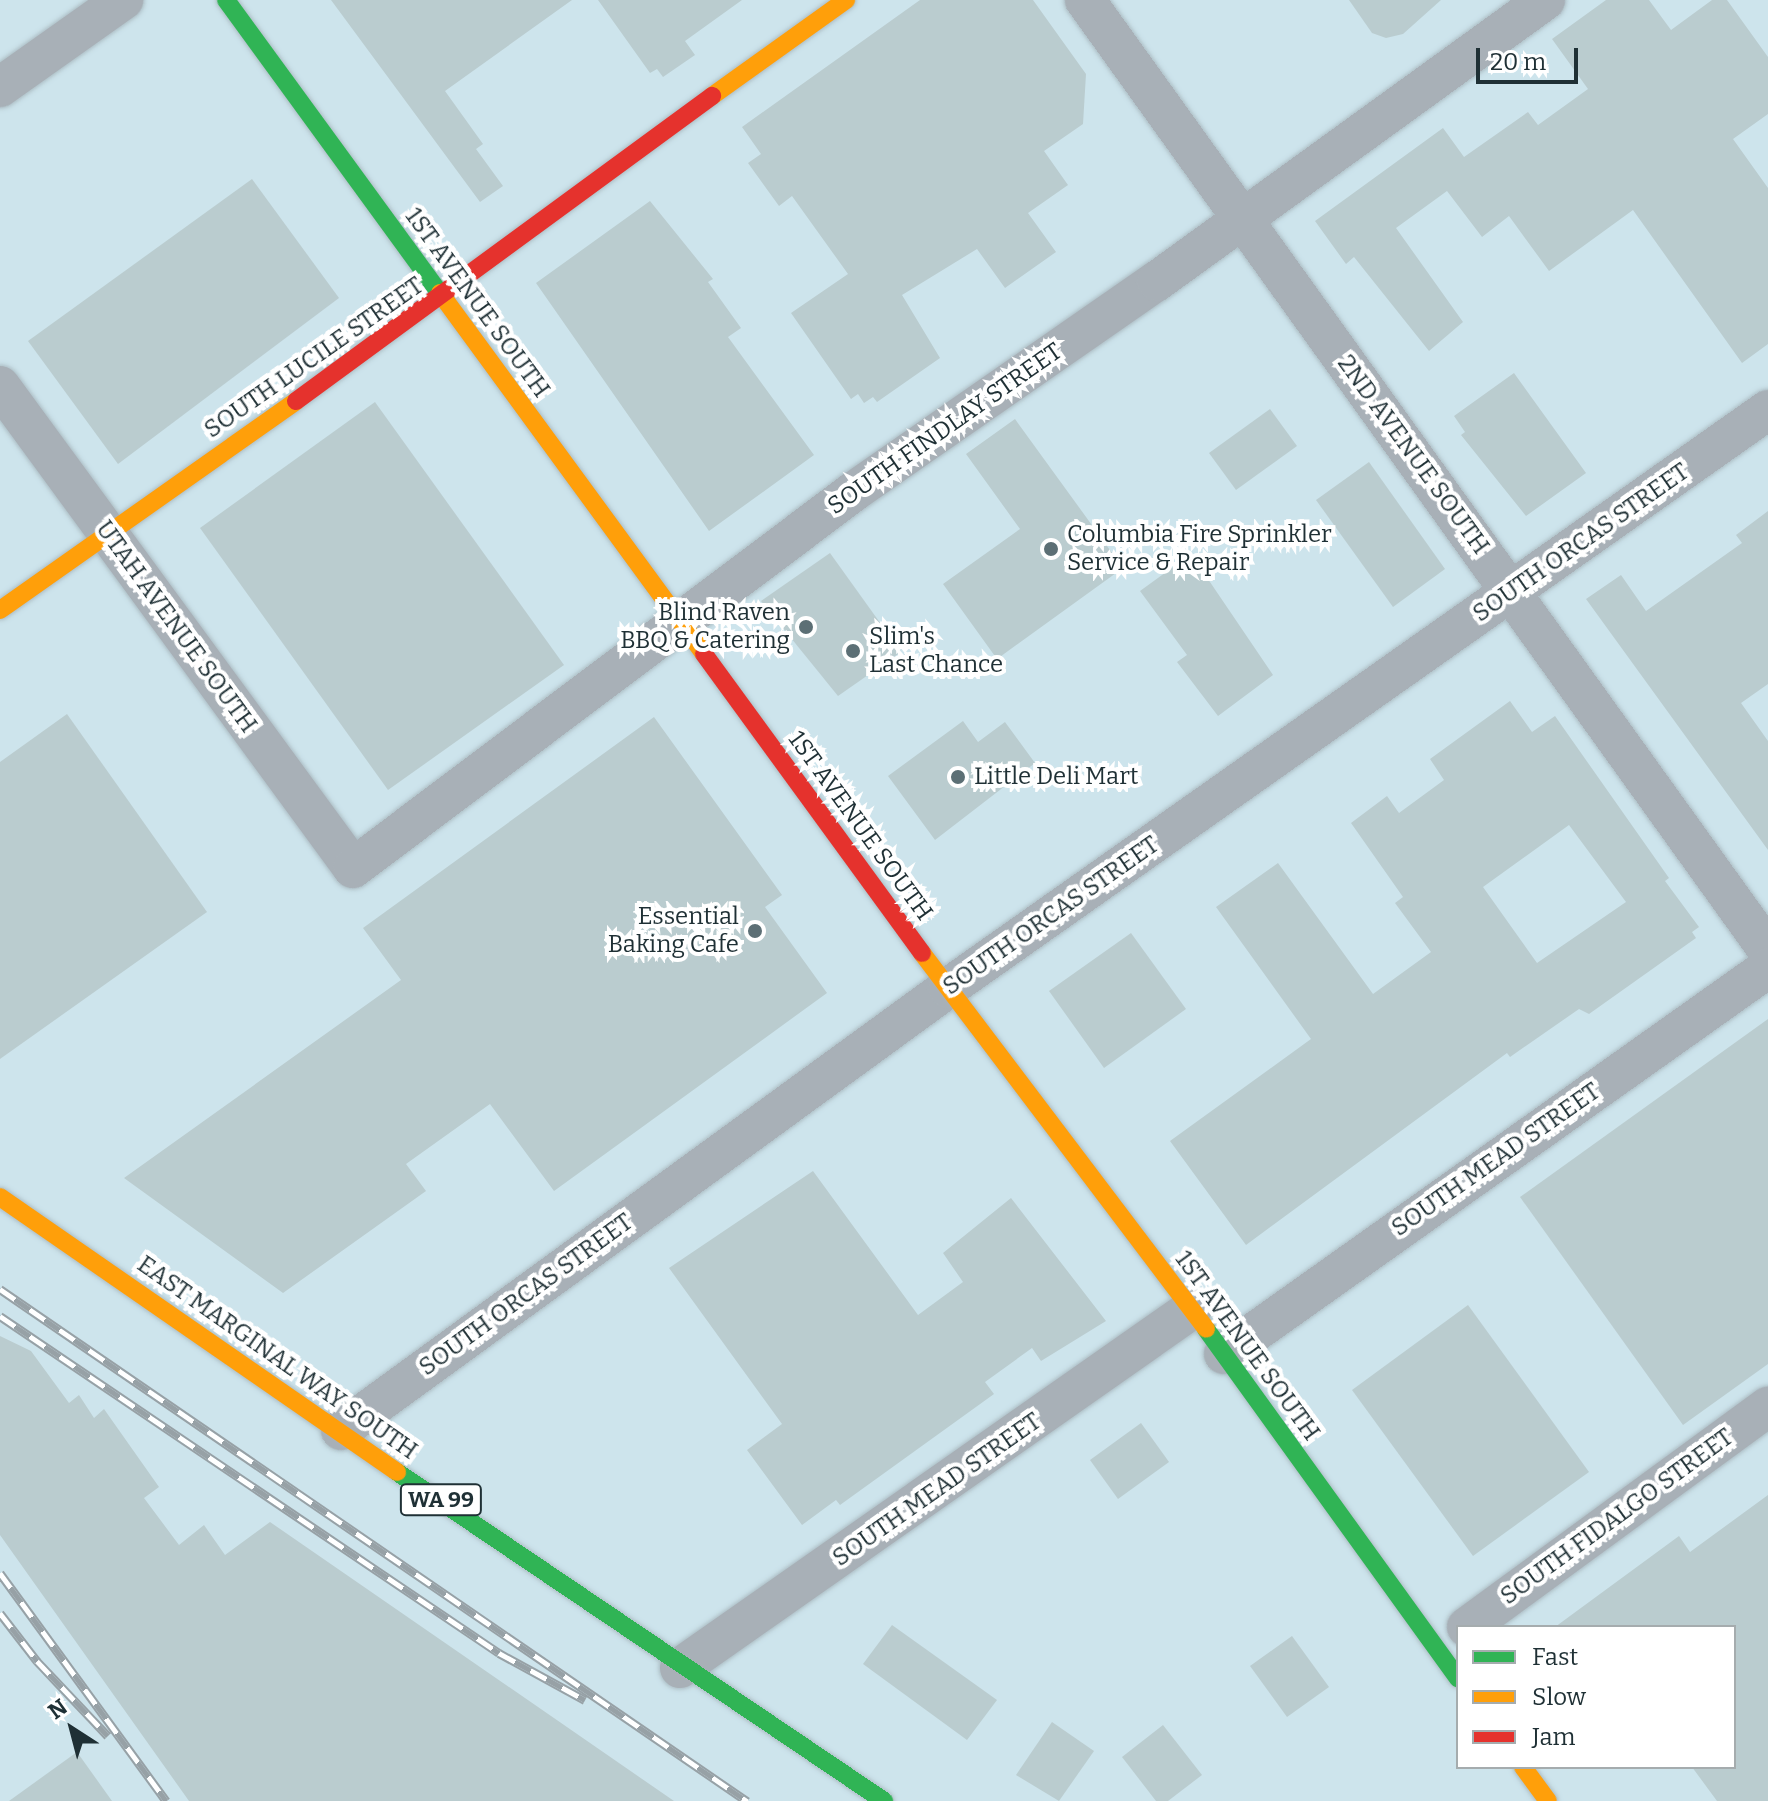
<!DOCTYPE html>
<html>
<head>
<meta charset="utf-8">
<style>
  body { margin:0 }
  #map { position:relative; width:1768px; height:1801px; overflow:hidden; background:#cde4ec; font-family:Bitter,serif }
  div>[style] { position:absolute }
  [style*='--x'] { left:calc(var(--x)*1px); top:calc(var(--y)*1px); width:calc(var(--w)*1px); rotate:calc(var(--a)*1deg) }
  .building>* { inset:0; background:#bacccf }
  .roads { filter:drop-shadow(0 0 2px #adbec5) drop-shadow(0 0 2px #adbec5) }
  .street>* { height:40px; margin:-20px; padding:0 20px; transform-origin:20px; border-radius:20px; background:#a8b0b7 }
  .fast>* { height:18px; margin:-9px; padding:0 9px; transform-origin:9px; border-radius:9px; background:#30b455 }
  .slow>* { height:18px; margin:-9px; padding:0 9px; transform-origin:9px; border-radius:9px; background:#ff9f0a }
  .jam>* { height:18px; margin:-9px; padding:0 9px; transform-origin:9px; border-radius:9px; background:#e5322d }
  .rail>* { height:9px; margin-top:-4.5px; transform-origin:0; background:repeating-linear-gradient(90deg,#fff 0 18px,#97a1a6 0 36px); box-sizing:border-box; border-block:2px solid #97a1a6 }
  .dots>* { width:22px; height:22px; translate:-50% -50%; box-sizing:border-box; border:4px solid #fff; border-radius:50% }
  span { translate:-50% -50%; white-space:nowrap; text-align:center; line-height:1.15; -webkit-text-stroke:8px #fff; paint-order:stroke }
  .shield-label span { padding:2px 6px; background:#fff; border:2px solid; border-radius:6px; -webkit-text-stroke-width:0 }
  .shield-label { font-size:22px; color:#1f3035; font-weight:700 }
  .street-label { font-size:24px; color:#1f3035 }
  .poi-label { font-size:24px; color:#1f3035 }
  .left { translate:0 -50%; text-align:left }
  .right { translate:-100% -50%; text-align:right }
  .legend { position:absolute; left:1456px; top:1625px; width:280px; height:144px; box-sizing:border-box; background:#fff; border:2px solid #a5acae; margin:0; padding:10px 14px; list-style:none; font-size:24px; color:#1f3035 }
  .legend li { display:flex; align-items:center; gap:16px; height:40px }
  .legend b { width:40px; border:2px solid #a5acae }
  .north { position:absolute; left:32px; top:1689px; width:80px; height:80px; -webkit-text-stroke:6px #fff; paint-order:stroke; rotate:324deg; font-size:22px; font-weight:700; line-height:32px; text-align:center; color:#1f3035 }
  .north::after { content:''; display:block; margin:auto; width:28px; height:36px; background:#1f3035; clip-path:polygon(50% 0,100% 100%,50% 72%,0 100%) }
  .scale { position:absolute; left:1476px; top:48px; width:102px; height:36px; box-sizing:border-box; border:4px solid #1f3035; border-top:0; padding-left:10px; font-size:24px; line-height:28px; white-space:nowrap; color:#1f3035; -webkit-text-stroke:6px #fff; paint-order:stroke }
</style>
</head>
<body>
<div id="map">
  <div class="building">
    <i style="clip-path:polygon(331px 0,572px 0,445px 91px,483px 144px,476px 149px,503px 186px,480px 202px)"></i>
    <i style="clip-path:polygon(598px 0,742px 0,685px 41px,695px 55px,663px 77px,657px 69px,650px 73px)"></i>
    <i style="clip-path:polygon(920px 0,1033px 0,1086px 74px,1083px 124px,1044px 151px,1068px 185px,1028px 213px,1056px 252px,1005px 288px,977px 249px,902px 295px,940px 358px,877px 402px,873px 397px,864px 403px,858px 394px,851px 399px,791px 313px,848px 274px,792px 196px,779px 206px,748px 163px,761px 154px,742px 127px)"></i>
    <i style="clip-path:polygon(1349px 0,1441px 0,1403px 34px,1386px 38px,1372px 33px)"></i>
    <i style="clip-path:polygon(1606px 0,1649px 0,1671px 30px,1712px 0,1727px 0,1768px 57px,1768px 114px,1733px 139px,1768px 188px,1768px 344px,1742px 363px,1633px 210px,1549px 271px,1509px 216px,1482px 237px,1447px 191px,1396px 228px,1463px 322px,1429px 351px,1354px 257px,1346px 264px,1315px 221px,1443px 128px,1464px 157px,1528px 112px,1538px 125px,1588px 89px,1552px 39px)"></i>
    <i style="clip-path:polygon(252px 179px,339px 298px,118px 464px,28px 341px)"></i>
    <i style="clip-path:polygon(650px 201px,713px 279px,708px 282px,741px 328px,728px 337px,814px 455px,709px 531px,536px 283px)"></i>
    <i style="clip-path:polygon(1514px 373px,1586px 473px,1526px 516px,1461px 435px,1465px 432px,1454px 416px)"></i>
    <i style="clip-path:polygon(375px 402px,564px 665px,388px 790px,200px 528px)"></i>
    <i style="clip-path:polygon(1270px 409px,1297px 446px,1236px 490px,1209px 453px)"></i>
    <i style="clip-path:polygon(1015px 419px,1123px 568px,997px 659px,943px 584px,1020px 529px,966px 454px)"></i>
    <i style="clip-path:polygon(1369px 462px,1445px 569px,1393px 607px,1316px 500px)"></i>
    <i style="clip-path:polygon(1768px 511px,1768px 684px,1741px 703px,1768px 741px,1768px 850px,1586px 599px,1621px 575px,1646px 611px,1742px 543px,1736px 535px)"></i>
    <i style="clip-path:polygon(830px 553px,901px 652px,838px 696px,761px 601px)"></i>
    <i style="clip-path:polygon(1191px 554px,1273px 675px,1218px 716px,1177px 662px,1187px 655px,1140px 591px)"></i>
    <i style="clip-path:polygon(evenodd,1510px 701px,1532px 732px,1555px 716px,1669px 878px,1665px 881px,1699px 927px,1692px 932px,1696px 938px,1589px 1014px,1579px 1009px,1510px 1057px,1507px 1053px,1246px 1245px,1170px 1141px,1311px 1039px,1216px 907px,1278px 863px,1373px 994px,1431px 952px,1395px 903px,1403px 897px,1351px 823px,1387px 796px,1399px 813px,1444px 780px,1430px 759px,1510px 701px,1569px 825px,1626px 902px,1537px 963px,1483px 887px,1569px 825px)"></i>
    <i style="clip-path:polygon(67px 714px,207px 912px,0 1059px,0 762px)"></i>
    <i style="clip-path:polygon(654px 717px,782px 895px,765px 907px,827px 993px,554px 1191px,490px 1104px,406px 1164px,426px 1191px,283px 1293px,124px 1178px,401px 980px,363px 928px)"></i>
    <i style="clip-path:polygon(963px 721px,978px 742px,1005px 722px,1035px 763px,935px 840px,888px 776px)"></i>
    <i style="clip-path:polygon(1131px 933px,1186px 1009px,1104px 1068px,1049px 991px)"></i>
    <i style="clip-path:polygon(1768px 1019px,1768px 1364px,1683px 1425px,1520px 1197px)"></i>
    <i style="clip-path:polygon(813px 1171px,918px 1315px,963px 1282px,943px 1253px,1011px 1198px,1106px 1321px,1041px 1361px,1032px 1348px,985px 1382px,994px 1394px,840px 1505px,836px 1500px,802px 1525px,747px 1450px,782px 1424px,669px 1268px)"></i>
    <i style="clip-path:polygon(1468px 1305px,1589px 1472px,1473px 1556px,1352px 1390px)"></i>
    <i style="clip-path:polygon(0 1336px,31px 1351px,69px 1403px,79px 1395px,94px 1418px,104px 1409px,159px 1487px,144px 1498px,179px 1545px,204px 1525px,225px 1555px,270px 1522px,674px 1801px,189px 1801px,0 1535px)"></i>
    <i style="clip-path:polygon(1141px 1423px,1169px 1462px,1118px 1499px,1090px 1460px)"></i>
    <i style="clip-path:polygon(1768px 1495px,1768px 1801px,1717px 1801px,1692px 1767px,1734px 1767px,1734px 1627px,1555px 1627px,1679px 1536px,1690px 1552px)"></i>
    <i style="clip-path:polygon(892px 1625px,997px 1700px,967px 1740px,863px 1664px)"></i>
    <i style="clip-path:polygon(1292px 1636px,1329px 1687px,1287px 1717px,1250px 1666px)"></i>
    <i style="clip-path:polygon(1052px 1722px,1094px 1751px,1059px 1801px,1016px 1775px)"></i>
    <i style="clip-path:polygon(1163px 1725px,1202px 1775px,1168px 1801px,1156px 1801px,1122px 1757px)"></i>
    <i style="clip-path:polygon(77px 1752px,112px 1801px,9px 1801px)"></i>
  </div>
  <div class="roads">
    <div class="street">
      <i style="--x:1085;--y:0;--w:1170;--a:54.29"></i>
      <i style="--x:0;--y:87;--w:151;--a:-35.3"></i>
      <i style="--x:0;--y:386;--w:597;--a:53.78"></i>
      <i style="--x:353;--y:868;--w:626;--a:-36.94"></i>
      <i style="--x:853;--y:492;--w:370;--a:-34.8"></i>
      <i style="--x:1157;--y:281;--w:479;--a:-35.9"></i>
      <i style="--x:1224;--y:1354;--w:667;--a:-35.36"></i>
      <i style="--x:341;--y:1430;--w:751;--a:-36.06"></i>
      <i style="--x:948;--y:988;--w:1003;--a:-35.18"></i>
      <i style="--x:1467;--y:1627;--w:373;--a:-36.2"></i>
      <i style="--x:680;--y:1668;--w:625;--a:-35.04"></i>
    </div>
    <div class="fast">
      <i style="--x:226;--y:0;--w:363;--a:53.9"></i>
      <i style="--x:1206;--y:1329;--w:431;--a:54.2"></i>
      <i style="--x:397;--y:1472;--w:588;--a:34.04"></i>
    </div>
    <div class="slow">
      <i style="--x:712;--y:96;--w:165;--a:-35.6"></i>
      <i style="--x:440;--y:293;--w:447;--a:53.8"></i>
      <i style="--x:0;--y:610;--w:362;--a:-35.2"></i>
      <i style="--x:922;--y:953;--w:471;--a:52.9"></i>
      <i style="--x:0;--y:1197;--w:483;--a:34.7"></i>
      <i style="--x:1523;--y:1767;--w:42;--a:53.7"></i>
    </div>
    <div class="jam">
      <i style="--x:296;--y:401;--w:516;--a:-36.25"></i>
      <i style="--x:704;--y:654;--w:370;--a:53.9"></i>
    </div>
  </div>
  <div class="rail">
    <i style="--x:0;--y:1289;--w:906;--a:34.43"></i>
    <i style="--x:0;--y:1316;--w:602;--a:34.03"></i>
    <i style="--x:499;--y:1653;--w:98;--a:28.7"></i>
    <i style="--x:0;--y:1573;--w:282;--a:53.9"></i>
    <i style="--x:0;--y:1613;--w:61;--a:52.4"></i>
    <i style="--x:37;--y:1661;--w:103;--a:46.6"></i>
  </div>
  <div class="dots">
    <i style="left:1051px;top:549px;background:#5c6f75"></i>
    <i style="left:806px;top:627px;background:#5c6f75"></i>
    <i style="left:853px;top:651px;background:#5c6f75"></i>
    <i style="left:958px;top:777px;background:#5c6f75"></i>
    <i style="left:755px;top:931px;background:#5c6f75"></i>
  </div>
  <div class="shield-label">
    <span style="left:441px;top:1500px">WA 99</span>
  </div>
  <div class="street-label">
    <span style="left:477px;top:303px;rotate:54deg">1ST AVENUE SOUTH</span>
    <span style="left:314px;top:358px;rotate:-35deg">SOUTH LUCILE STREET</span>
    <span style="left:945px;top:429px;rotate:-35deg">SOUTH FINDLAY STREET</span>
    <span style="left:1413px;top:455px;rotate:54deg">2ND AVENUE SOUTH</span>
    <span style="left:1581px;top:543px;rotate:-35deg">SOUTH ORCAS STREET</span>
    <span style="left:176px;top:627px;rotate:54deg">UTAH AVENUE SOUTH</span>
    <span style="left:860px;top:826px;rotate:54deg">1ST AVENUE SOUTH</span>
    <span style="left:1051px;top:916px;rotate:-35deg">SOUTH ORCAS STREET</span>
    <span style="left:1496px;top:1160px;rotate:-35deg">SOUTH MEAD STREET</span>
    <span style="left:526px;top:1295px;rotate:-36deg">SOUTH ORCAS STREET</span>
    <span style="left:1247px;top:1346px;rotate:54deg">1ST AVENUE SOUTH</span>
    <span style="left:277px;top:1358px;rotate:35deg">EAST MARGINAL WAY SOUTH</span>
    <span style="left:937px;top:1490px;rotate:-35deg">SOUTH MEAD STREET</span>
    <span style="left:1617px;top:1517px;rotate:-36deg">SOUTH FIDALGO STREET</span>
  </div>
  <div class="poi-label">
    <span class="left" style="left:1067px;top:549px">Columbia Fire Sprinkler<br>Service &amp; Repair</span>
    <span class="right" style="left:790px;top:627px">Blind Raven<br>BBQ &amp; Catering</span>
    <span class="left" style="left:869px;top:651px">Slim's<br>Last Chance</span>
    <span class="left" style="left:974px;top:777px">Little Deli Mart</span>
    <span class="right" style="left:739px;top:931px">Essential<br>Baking Cafe</span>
  </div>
  <ul class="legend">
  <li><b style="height:10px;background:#30b455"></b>Fast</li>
  <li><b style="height:10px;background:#ff9f0a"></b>Slow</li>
  <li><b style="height:10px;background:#e5322d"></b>Jam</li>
  </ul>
  <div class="north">N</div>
  <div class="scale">20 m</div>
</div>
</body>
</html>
